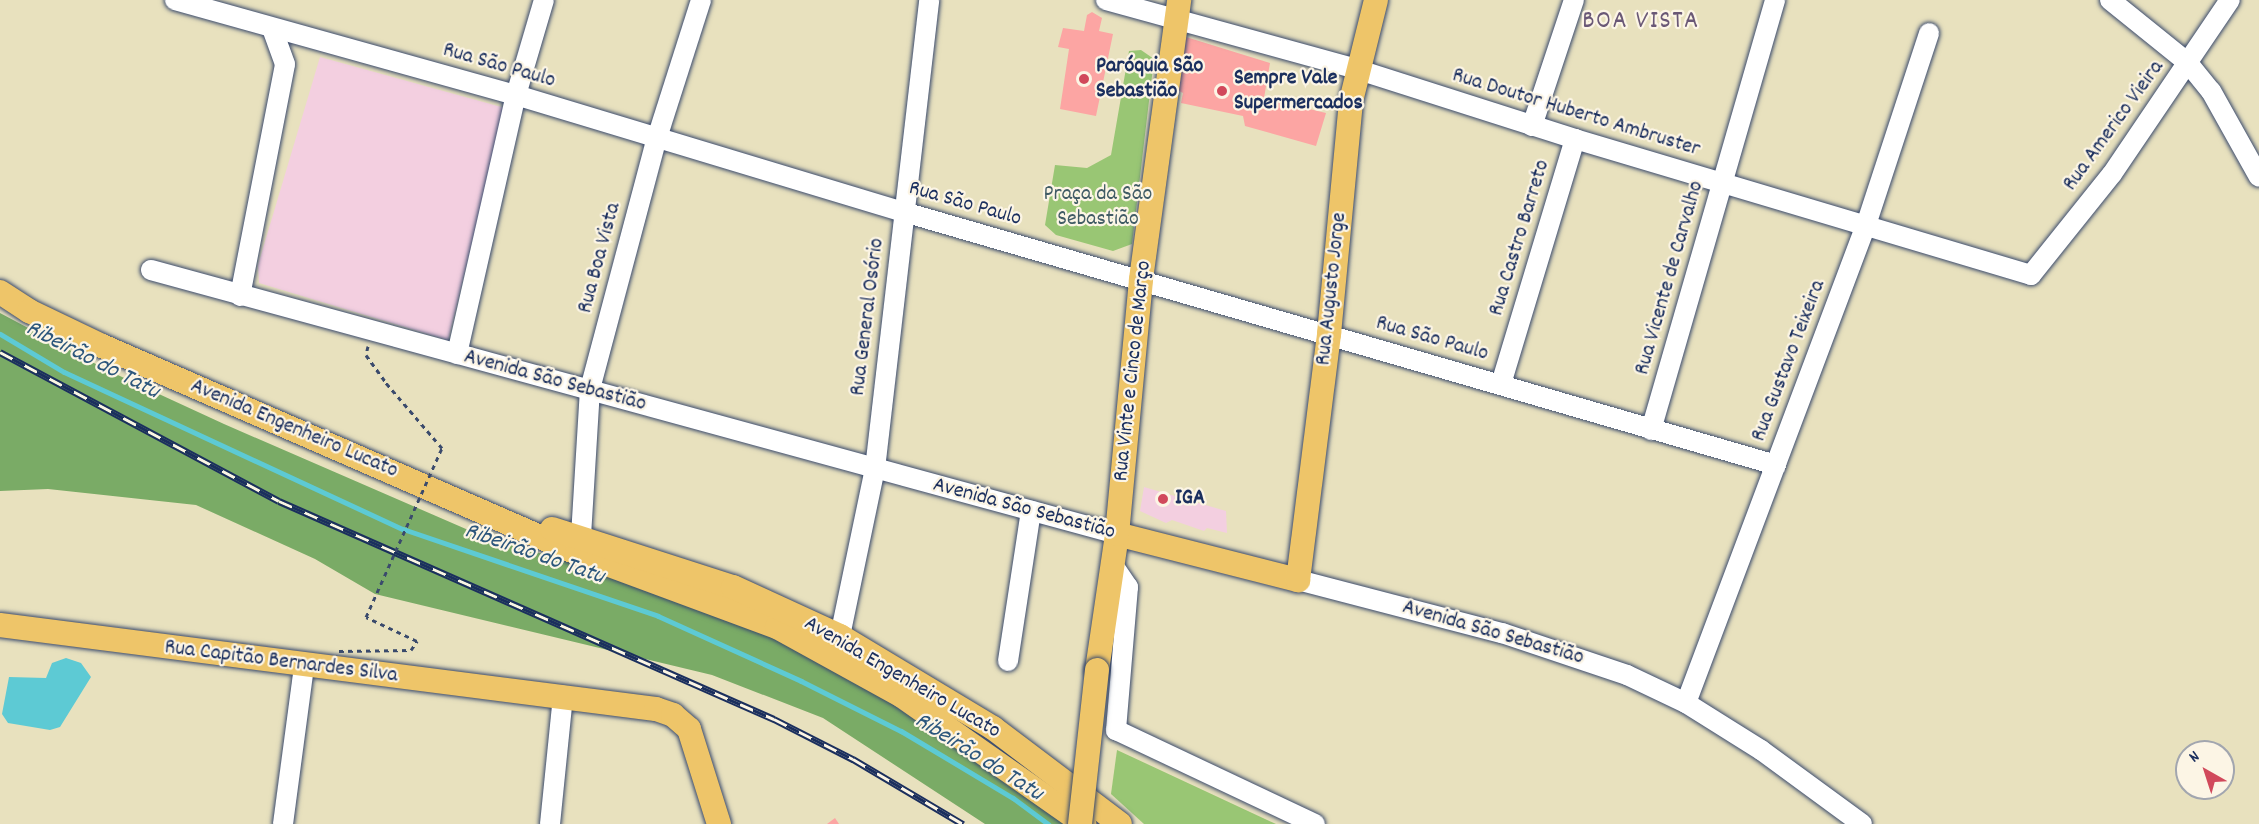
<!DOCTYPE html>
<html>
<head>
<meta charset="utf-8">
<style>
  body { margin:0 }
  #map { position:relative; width:2259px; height:824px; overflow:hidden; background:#e8e1be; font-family:Dekko,sans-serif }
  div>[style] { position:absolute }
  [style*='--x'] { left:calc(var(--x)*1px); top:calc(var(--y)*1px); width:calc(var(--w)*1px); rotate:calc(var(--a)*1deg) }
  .built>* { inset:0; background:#f3cfe0 }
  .green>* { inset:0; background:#99c674 }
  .forest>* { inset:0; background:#7aab66 }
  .water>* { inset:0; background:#5dcad4 }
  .stream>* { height:5px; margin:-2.5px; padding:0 2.5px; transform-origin:2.5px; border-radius:2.5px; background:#5dcad4 }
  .building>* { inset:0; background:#fca5a3 }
  .path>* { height:3px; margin-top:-1.5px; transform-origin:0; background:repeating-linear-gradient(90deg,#3a4a6c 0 4.5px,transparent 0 9px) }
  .roads { filter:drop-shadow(0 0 2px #3a4a6c) drop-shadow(0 0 2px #3a4a6c) }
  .minor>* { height:20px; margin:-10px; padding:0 10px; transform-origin:10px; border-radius:10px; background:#fff }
  .major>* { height:24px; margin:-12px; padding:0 12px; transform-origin:12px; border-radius:12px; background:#eec569 }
  .rail>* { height:7px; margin-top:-3.5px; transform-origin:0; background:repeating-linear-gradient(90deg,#fcf5e5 0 14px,#1b2f5e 0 28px); box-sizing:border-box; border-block:2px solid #1b2f5e }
  .path-bridge>* { height:3px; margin-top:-1.5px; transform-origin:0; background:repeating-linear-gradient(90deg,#3a4a6c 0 4.5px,transparent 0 9px) }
  .bridges { filter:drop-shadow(0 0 2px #3a4a6c) drop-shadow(0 0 2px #3a4a6c) }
  .major-bridge>* { height:24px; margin:-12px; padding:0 12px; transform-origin:12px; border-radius:12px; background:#eec569 }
  .dots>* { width:16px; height:16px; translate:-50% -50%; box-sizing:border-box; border:3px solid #fcf5e5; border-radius:50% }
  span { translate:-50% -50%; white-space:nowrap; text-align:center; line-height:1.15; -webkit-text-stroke:4.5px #fcf5e5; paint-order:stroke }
  .street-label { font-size:22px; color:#1b2f5e }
  .poi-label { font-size:22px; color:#1b2f5e; font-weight:700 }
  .left { translate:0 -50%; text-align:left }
  .park-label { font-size:22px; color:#415c65 }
  .water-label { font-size:24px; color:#2c567c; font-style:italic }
  .quarter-label { font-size:26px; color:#6a5876; letter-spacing:1.5px }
  .north { position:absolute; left:2175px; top:740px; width:60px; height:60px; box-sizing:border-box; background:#fcf5e5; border:2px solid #a2a6af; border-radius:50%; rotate:321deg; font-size:16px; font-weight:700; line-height:24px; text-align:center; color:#1b2f5e }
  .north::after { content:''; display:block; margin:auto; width:21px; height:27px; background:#d1495b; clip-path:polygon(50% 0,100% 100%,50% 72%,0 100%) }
</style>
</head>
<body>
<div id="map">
  <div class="built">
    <i style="clip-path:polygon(320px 57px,505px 108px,448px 340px,259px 283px,258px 265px)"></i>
    <i style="clip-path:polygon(1144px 487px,1226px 511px,1227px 533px,1207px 528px,1204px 531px,1172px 520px,1166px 523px,1140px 511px)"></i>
  </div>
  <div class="green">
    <i style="clip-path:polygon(1141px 50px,1154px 59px,1132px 244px,1113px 251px,1056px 235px,1045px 225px,1055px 165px,1087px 168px,1111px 155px,1129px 51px)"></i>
    <i style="clip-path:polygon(1117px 750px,1276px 824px,1144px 824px,1111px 794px)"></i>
  </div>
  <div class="forest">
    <i style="clip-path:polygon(0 313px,109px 371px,224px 424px,489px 539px,597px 569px,791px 645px,876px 693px,1067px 824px,985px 824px,823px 718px,712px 675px,375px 594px,315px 559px,196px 505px,48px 489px,0 491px)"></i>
  </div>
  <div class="water">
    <i style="clip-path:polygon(66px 658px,81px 663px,91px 677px,60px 727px,50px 730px,8px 723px,2px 714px,9px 677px,46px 678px,52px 663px)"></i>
  </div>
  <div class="stream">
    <i style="--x:0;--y:334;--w:74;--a:30.7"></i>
    <i style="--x:64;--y:372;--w:374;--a:24.9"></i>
    <i style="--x:403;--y:529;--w:269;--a:18.8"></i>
    <i style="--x:658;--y:616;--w:157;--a:24.4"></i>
    <i style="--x:801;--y:681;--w:112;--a:26.6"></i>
    <i style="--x:901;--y:731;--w:131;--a:30.9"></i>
    <i style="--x:1013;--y:798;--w:44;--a:36.6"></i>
  </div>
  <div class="building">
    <i style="clip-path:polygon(1092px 12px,1102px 18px,1099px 31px,1113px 34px,1096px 116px,1060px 109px,1069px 49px,1058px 47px,1063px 28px,1084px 31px,1087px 15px)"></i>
    <i style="clip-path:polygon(1186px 37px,1270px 63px,1264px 98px,1326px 113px,1316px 146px,1245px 126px,1243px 116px,1181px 103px,1183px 93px,1175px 89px)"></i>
    <i style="clip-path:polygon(835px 818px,839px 824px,827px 824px)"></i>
  </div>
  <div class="path">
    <i style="--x:368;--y:346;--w:9;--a:103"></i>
    <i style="--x:366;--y:355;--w:34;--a:54"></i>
  </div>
  <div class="roads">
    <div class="minor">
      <i style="--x:175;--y:0;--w:354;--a:15.6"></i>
      <i style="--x:516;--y:95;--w:405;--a:16.8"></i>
      <i style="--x:904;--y:212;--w:908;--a:16.18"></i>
      <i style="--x:1106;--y:0;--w:259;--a:15.4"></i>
      <i style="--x:1356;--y:69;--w:230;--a:17.7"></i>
      <i style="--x:1575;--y:139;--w:476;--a:16.6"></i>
      <i style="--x:2031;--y:275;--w:129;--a:-51.3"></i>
      <i style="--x:2112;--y:174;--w:210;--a:-55.9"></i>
      <i style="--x:2110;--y:0;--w:100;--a:38.9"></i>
      <i style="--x:2188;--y:63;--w:36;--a:51"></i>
      <i style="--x:2211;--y:91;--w:98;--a:60.8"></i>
      <i style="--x:1532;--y:126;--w:133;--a:-71.6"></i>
      <i style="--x:151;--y:270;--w:1001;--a:15.29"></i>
      <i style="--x:240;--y:296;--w:236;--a:-79"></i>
      <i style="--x:285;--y:64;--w:38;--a:-110"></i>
      <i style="--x:457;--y:354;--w:266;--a:-77.2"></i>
      <i style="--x:516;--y:95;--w:99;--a:-73.6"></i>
      <i style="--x:1501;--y:384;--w:256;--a:-73.2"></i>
      <i style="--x:1651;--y:430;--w:448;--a:-73.9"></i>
      <i style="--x:581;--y:536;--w:147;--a:-86.5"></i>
      <i style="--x:590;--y:389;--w:260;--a:-75.1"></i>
      <i style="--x:657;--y:138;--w:145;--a:-72.3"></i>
      <i style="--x:1113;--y:565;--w:27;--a:56"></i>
      <i style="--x:1128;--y:587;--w:144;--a:94.8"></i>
      <i style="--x:1116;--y:730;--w:220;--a:25.3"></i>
      <i style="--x:1298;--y:580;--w:211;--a:14.6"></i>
      <i style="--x:1502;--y:633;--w:132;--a:18.6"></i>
      <i style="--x:1627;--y:675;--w:65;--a:25.4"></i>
      <i style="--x:1686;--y:703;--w:89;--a:32.1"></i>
      <i style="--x:1761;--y:750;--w:125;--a:36.2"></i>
      <i style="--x:840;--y:636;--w:171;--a:-78.2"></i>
      <i style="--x:875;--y:469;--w:472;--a:-83.4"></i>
      <i style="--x:1008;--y:661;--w:152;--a:-81.3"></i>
      <i style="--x:1686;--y:703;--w:511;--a:-69.37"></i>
      <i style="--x:1866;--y:225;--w:202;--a:-71.8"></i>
      <i style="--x:283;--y:824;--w:159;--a:-82.4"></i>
      <i style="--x:550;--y:824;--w:129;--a:-84.2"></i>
    </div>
    <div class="major">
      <i style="--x:0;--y:292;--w:35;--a:33"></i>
      <i style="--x:29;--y:311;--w:81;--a:25.6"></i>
      <i style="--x:102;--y:346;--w:518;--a:23.55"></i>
      <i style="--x:577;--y:553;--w:213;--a:20.3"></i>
      <i style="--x:777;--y:627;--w:143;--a:28.9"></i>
      <i style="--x:902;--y:696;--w:223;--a:35.1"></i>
      <i style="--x:552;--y:529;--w:190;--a:17.8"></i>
      <i style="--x:733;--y:587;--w:118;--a:24.6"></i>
      <i style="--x:840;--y:636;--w:179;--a:31"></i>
      <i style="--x:993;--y:728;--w:159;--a:37.1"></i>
      <i style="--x:1117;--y:534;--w:187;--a:14.3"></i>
      <i style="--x:1298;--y:580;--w:248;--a:-82.8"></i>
      <i style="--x:1329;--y:334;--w:234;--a:-84.6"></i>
      <i style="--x:1351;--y:101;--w:104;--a:-76.1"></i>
      <i style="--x:0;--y:625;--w:661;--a:7.3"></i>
      <i style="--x:656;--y:709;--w:18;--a:19"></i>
      <i style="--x:673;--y:715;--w:21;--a:41"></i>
      <i style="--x:689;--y:729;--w:100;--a:72.5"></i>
      <i style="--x:1097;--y:670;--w:137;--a:-81.6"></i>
      <i style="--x:1117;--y:534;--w:256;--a:-84.6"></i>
      <i style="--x:1141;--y:279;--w:282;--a:-82.2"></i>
    </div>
  </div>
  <div class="rail">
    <i style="--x:0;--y:352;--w:316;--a:28.1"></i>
    <i style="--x:279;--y:501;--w:541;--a:23.77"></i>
    <i style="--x:774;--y:719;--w:89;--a:26.9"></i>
    <i style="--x:853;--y:759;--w:128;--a:30.6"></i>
  </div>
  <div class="path-bridge">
    <i style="--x:339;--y:651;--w:72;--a:-0.8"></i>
    <i style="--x:411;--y:650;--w:11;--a:-56"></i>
    <i style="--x:417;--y:641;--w:56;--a:-154.8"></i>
    <i style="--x:366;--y:617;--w:185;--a:-65.8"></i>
    <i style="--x:442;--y:448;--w:86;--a:-130.7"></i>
  </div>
  <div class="bridges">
    <div class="major-bridge">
      <i style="--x:1080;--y:824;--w:155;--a:-83.7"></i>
    </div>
  </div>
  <div class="dots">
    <i style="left:1084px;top:79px;background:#d1495b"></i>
    <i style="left:1222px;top:91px;background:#d1495b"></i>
    <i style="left:1163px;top:499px;background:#d1495b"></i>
  </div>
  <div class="street-label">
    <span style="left:499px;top:66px;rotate:16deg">Rua São Paulo</span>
    <span style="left:1576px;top:113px;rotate:17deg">Rua Doutor Huberto Ambruster</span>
    <span style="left:2114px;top:126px;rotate:-54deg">Rua Americo Vieira</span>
    <span style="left:965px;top:204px;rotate:16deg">Rua São Paulo</span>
    <span style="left:1520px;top:238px;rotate:-73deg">Rua Castro Barreto</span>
    <span style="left:600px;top:258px;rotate:-75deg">Rua Boa Vista</span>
    <span style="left:1670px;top:278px;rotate:-74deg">Rua Vicente de Carvalho</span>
    <span style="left:1332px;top:289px;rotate:-84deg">Rua Augusto Jorge</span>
    <span style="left:868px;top:317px;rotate:-83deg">Rua General Osório</span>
    <span style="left:1432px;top:339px;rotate:16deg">Rua São Paulo</span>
    <span style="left:1789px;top:361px;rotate:-69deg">Rua Gustavo Teixeira</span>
    <span style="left:1133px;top:371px;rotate:-84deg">Rua Vinte e Cinco de Março</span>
    <span style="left:555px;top:381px;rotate:15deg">Avenida São Sebastião</span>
    <span style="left:294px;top:429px;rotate:23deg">Avenida Engenheiro Lucato</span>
    <span style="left:1024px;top:509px;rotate:15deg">Avenida São Sebastião</span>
    <span style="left:1493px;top:633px;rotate:16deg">Avenida São Sebastião</span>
    <span style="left:281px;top:662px;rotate:7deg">Rua Capitão Bernardes Silva</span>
    <span style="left:902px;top:678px;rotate:30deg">Avenida Engenheiro Lucato</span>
  </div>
  <div class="poi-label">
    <span class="left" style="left:1096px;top:79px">Paróquia São<br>Sebastião</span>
    <span class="left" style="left:1234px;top:91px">Sempre Vale<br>Supermercados</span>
    <span class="left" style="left:1175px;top:499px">IGA</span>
  </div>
  <div class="park-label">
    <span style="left:1098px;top:207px">Praça da São<br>Sebastião</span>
  </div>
  <div class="water-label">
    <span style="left:92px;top:361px;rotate:27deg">Ribeirão do Tatu</span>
    <span style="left:534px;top:555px;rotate:19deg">Ribeirão do Tatu</span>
    <span style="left:978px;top:758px;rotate:32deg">Ribeirão do Tatu</span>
  </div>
  <div class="quarter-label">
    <span style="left:1641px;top:22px">BOA VISTA</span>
  </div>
  <div class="north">N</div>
</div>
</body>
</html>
